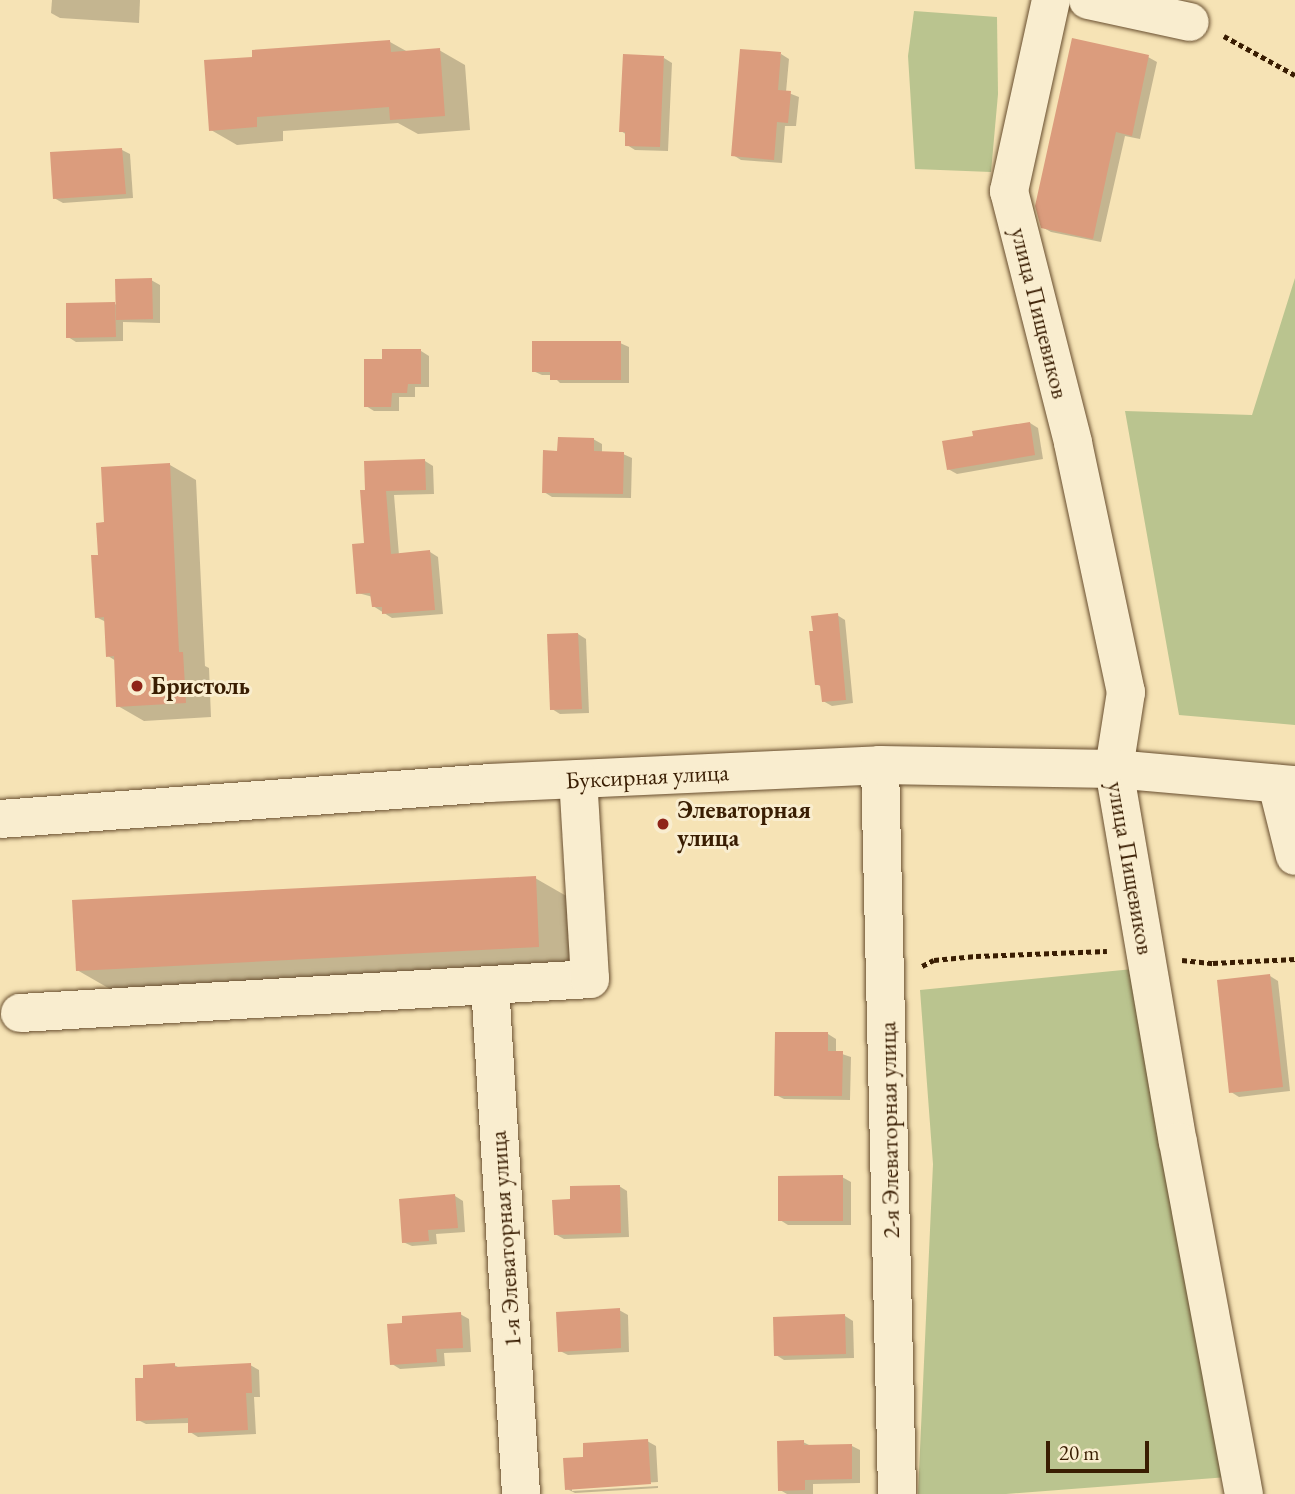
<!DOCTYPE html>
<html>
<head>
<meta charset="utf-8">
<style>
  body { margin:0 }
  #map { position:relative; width:1295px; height:1494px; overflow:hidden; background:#f6e3b5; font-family:"EB Garamond",serif }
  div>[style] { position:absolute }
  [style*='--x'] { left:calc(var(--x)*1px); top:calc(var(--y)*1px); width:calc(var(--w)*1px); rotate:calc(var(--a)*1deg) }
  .green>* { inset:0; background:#bac48f }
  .shadow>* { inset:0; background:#0003 }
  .building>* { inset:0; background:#db9c7d }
  .path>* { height:4.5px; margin-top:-2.25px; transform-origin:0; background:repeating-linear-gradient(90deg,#391d02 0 5px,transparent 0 8.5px) }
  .roads { filter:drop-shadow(0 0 2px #684e2f) drop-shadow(0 0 2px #684e2f) }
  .minor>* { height:38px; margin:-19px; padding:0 19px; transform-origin:19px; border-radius:19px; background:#f9edcf }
  .dots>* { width:19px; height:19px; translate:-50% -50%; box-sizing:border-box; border:4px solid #f9edcf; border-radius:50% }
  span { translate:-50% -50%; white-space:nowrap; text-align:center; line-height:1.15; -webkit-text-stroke:6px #f9edcf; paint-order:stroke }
  .street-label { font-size:24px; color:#391d02 }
  .poi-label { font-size:24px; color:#391d02; font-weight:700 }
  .left { translate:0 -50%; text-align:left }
  .scale { position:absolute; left:1046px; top:1441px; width:103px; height:32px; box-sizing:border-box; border:4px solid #391d02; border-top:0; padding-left:9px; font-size:21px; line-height:24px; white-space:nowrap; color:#391d02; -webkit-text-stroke:5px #f9edcf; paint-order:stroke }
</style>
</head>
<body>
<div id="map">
  <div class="green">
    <i style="clip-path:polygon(914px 11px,997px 17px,998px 94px,991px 172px,915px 169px,908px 56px)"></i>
    <i style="clip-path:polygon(1295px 278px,1295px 725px,1179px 715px,1125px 411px,1252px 415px)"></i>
    <i style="clip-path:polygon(1133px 969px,1228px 1477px,1006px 1494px,918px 1494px,933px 1164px,920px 990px)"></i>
  </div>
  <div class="shadow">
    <i style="clip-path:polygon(52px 0,140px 0,139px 23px,60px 18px,51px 13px)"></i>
    <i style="clip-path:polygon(390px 42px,408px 52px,439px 50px,465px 65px,470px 130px,418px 134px,398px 123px,283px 131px,283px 141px,237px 145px,211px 130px)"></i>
    <i style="clip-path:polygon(781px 54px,789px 59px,786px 92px,799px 97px,796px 126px,785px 126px,782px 163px,741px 160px,733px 155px)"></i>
    <i style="clip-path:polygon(1148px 57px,1157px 62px,1140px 139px,1125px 136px,1101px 242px,1051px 232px,1042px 227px)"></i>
    <i style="clip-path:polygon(664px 58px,672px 63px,668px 151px,635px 150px,627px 145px,627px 135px,621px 131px)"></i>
    <i style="clip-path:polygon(122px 150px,130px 154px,133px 198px,63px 203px,54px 198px)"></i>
    <i style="clip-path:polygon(151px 280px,160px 285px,160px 323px,123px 322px,123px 341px,76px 342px,68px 337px)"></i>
    <i style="clip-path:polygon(620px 343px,629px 347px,629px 383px,560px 383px,552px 375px,542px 375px,533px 371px)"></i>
    <i style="clip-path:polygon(421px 351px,429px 356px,429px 387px,415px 387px,415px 397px,399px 397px,399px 411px,374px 411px,366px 406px)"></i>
    <i style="clip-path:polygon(1030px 423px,1038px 428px,1043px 459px,957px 474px,948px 469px)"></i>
    <i style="clip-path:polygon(593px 439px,602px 444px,602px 453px,623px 454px,632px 458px,631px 498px,552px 497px,544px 492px,559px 452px)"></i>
    <i style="clip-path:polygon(425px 461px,433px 466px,434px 494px,394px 495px,399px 555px,430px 552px,438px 557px,443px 614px,392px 618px,373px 606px,373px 597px,358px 593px,365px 544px,367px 491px)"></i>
    <i style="clip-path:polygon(170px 465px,196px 480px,205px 666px,209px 668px,211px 717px,144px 721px,118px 706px,116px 661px,108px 656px,106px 622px,96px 617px,100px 557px,106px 524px)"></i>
    <i style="clip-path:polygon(837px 615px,845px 620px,853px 703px,832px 706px,823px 701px,822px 687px,816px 684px)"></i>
    <i style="clip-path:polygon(578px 634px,586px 639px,589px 713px,560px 714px,552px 709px)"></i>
    <i style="clip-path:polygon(535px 878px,582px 905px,586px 973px,124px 997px,77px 970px)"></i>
    <i style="clip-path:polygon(1270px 976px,1278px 981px,1290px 1091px,1239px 1097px,1231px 1092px)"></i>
    <i style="clip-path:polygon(828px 1034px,836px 1039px,836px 1052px,851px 1057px,850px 1100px,784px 1099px,776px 1095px)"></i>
    <i style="clip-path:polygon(842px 1177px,851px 1182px,851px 1225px,788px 1225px,780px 1220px)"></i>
    <i style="clip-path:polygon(619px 1186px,627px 1191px,629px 1237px,564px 1239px,555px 1234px,572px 1201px)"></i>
    <i style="clip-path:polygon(455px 1196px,463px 1201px,465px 1232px,436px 1234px,437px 1244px,412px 1246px,403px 1242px)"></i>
    <i style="clip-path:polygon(619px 1310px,628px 1315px,629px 1352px,568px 1355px,560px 1351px)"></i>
    <i style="clip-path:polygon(460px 1314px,469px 1319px,471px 1352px,444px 1353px,445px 1366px,400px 1369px,392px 1364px)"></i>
    <i style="clip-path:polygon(845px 1316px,853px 1321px,854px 1358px,784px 1360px,776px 1355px)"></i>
    <i style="clip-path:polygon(174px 1365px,180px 1368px,250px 1365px,259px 1370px,260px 1397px,254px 1397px,256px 1434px,198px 1437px,190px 1432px,189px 1423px,146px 1424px,138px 1420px,145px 1379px)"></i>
    <i style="clip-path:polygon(647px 1441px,656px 1446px,658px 1482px,572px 1487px,572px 1491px,658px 1486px,658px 1488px,575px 1493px,567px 1489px,585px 1458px)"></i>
    <i style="clip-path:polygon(803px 1442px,811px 1446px,852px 1446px,860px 1450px,860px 1483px,813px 1484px,813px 1494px,787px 1494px,780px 1490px)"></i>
  </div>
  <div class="building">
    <i style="clip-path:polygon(1072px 38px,1149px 55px,1132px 136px,1116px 132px,1093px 239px,1041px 228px,1035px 206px)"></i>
    <i style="clip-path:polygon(390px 40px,391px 52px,440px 48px,445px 116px,390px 120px,389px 107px,257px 117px,257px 127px,209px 131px,204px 60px,252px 57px,252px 50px)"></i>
    <i style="clip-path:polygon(740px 49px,781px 52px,778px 90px,791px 91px,788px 123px,777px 122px,774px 160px,731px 156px)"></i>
    <i style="clip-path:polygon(623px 54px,664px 56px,660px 147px,625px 146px,625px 132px,619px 132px)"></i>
    <i style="clip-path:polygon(122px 148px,126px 194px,53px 199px,50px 152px)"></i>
    <i style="clip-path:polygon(152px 278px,153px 319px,116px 320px,115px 279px)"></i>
    <i style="clip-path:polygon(115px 302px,116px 337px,66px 338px,66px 303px)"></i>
    <i style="clip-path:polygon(532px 341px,621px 341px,621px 380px,550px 380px,550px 372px,532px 372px)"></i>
    <i style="clip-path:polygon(382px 349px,421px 349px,421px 384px,408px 384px,407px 393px,392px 393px,391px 407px,364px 407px,364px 359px,382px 359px)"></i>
    <i style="clip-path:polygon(1030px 422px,1035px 455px,947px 470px,942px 441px,973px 436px,972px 431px)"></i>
    <i style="clip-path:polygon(558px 437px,594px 438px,594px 451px,624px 452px,623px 494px,542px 493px,543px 450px,557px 451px)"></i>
    <i style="clip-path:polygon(425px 459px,426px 490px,386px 491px,391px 554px,430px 550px,435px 610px,382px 614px,382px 607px,372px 607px,370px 593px,356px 594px,352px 544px,364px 543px,360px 490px,365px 490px,364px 461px)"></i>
    <i style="clip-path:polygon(170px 463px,179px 652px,183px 652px,186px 703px,116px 707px,114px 656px,106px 657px,104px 617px,95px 618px,91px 555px,98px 555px,96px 523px,104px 522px,101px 467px)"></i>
    <i style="clip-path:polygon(838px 613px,846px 700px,822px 702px,820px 685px,815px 685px,809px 631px,813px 631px,811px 616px)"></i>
    <i style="clip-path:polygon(578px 633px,582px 709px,550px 710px,547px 634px)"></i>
    <i style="clip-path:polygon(536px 876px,539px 947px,76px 971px,72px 900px)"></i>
    <i style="clip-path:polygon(1270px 974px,1283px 1087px,1229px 1093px,1217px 980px)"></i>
    <i style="clip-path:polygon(775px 1032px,828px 1032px,828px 1051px,843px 1051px,842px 1096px,774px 1096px)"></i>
    <i style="clip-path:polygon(843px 1175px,843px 1221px,778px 1221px,778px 1176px)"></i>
    <i style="clip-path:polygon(620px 1185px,621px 1233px,554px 1235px,552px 1200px,570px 1199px,570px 1186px)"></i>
    <i style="clip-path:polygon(455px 1194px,458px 1228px,428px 1230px,429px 1241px,402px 1243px,399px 1199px)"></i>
    <i style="clip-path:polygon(620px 1308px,621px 1348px,558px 1352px,556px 1312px)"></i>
    <i style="clip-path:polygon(461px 1312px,463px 1348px,436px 1349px,437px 1362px,390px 1365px,387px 1324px,402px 1323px,402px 1316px)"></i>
    <i style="clip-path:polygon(845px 1314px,846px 1354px,774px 1356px,773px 1317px)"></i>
    <i style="clip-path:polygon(175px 1363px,175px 1367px,251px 1363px,252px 1393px,246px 1393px,248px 1430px,188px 1433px,188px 1418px,136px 1421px,135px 1378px,143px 1378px,143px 1365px)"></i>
    <i style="clip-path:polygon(648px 1439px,651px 1484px,565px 1490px,563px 1458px,583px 1457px,583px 1443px)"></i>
    <i style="clip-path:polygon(804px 1440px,804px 1445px,852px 1444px,852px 1479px,805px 1480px,805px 1490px,778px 1491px,777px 1441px)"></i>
  </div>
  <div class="path">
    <i style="--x:1224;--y:36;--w:81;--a:28.8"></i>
    <i style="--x:1182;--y:960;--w:31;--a:6"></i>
    <i style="--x:1213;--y:963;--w:82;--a:-2.8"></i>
    <i style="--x:922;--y:966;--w:13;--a:-27"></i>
    <i style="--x:934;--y:960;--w:42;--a:-5.4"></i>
    <i style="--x:976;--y:956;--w:131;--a:-2.2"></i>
  </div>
  <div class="roads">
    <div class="minor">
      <i style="--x:1051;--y:0;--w:196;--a:102.4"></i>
      <i style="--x:1009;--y:191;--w:260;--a:75.7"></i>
      <i style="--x:1073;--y:443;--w:255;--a:78"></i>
      <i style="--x:1126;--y:692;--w:78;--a:98.9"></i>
      <i style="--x:1114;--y:769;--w:378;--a:80.3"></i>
      <i style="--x:1178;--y:1142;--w:358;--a:79.4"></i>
      <i style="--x:1088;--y:0;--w:104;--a:12.2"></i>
      <i style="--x:880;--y:765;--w:729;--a:88.66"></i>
      <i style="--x:1277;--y:784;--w:74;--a:76"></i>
      <i style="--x:0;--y:819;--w:490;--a:-4.2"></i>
      <i style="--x:489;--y:783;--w:391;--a:-2.6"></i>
      <i style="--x:880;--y:765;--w:234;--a:1"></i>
      <i style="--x:1114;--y:769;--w:182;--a:5.1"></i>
      <i style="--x:490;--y:985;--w:510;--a:86.51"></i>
      <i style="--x:20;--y:1013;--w:571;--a:-3.41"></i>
      <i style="--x:590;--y:979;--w:200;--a:-93.4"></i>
    </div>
  </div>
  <div class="dots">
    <i style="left:137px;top:686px;background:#8f2418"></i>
    <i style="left:663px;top:824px;background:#8f2418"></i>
  </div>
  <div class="street-label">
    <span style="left:1040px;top:313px;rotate:76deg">улица Пищевиков</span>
    <span style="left:647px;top:776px;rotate:-3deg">Буксирная улица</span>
    <span style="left:1131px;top:868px;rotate:80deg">улица Пищевиков</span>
    <span style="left:889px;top:1130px;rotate:-91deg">2-я Элеваторная улица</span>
    <span style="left:505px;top:1239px;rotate:-94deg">1-я Элеваторная улица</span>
  </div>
  <div class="poi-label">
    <span class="left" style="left:151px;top:686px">Бристоль</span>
    <span class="left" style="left:677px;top:824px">Элеваторная<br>улица</span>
  </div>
  <div class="scale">20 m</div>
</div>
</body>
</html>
